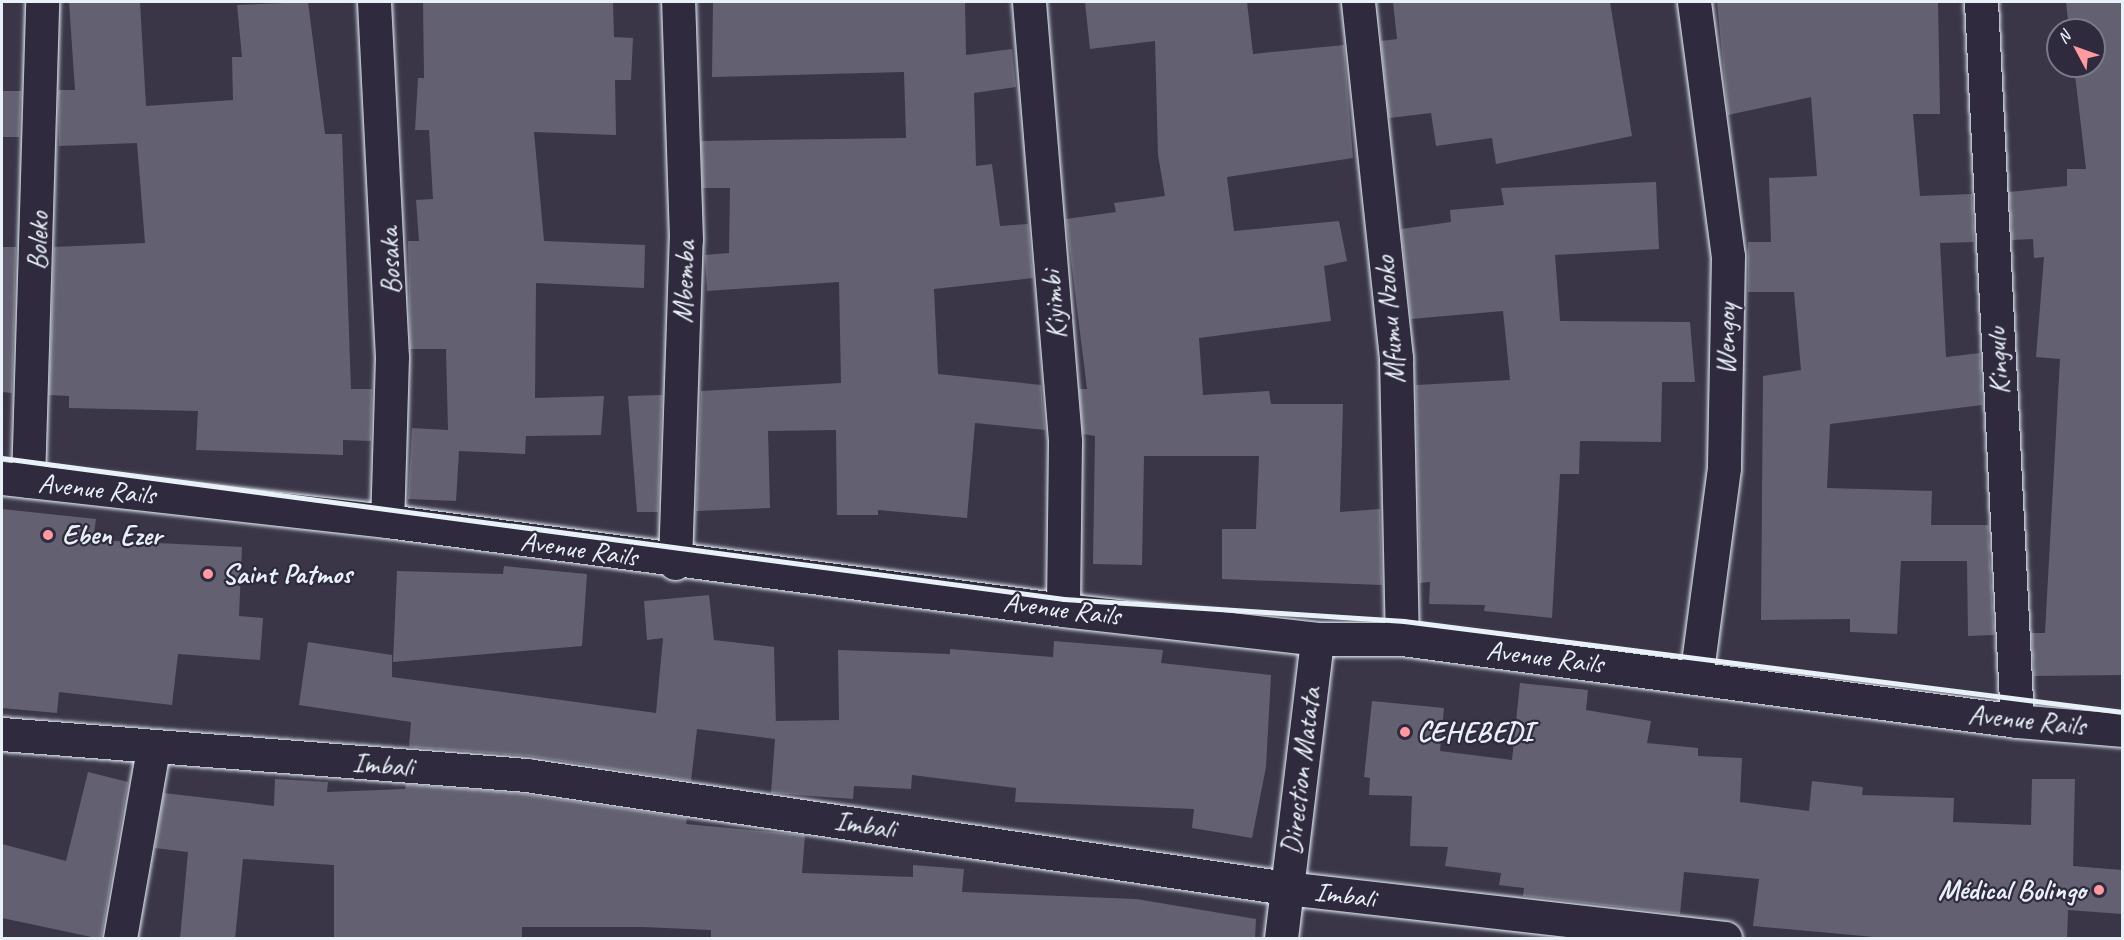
<!DOCTYPE html>
<html>
<head>
<meta charset="utf-8">
<style>
  body { margin:0 }
  #map { position:relative; width:2124px; height:940px; overflow:hidden; background:#3a3648; font-family:Caveat,sans-serif }
  div>[style] { position:absolute }
  [style*='--x'] { left:calc(var(--x)*1px); top:calc(var(--y)*1px); width:calc(var(--w)*1px); rotate:calc(var(--a)*1deg) }
  .building>* { inset:0; background:#636171 }
  .roads { filter:drop-shadow(0 0 2px #e8f1f8) drop-shadow(0 0 2px #e8f1f8) }
  .street>* { height:33px; margin:-16.5px; padding:0 16.5px; transform-origin:16.5px; border-radius:16.5px; background:#2f2a3d }
  .rail>* { height:4.5px; margin:-2.25px; padding:0 2.25px; transform-origin:2.25px; border-radius:2.25px; background:#e8f1f8 }
  .dots>* { width:16px; height:16px; translate:-50% -50%; box-sizing:border-box; border:3px solid #2f2a3d; border-radius:50% }
  span { translate:-50% -50%; white-space:nowrap; text-align:center; line-height:1.15; -webkit-text-stroke:4.5px #2f2a3d; paint-order:stroke }
  .street-label { font-size:28px; color:#e8f1f8 }
  .poi-label { font-size:28px; color:#e8f1f8; font-weight:700 }
  .left { translate:0 -50%; text-align:left }
  .right { translate:-100% -50%; text-align:right }
  .frame { position:absolute; inset:0; border:3px solid #e8f1f8; pointer-events:none }
  .north { position:absolute; left:2046px; top:18px; width:60px; height:60px; box-sizing:border-box; background:#2f2a3d; border:2px solid #797a88; border-radius:50%; rotate:311deg; font-size:16px; font-weight:700; line-height:24px; text-align:center; color:#e8f1f8 }
  .north::after { content:''; display:block; margin:auto; width:21px; height:27px; background:#ff9aa2; clip-path:polygon(50% 0,100% 100%,50% 72%,0 100%) }
</style>
</head>
<body>
<div id="map">
  <div class="building">
    <i style="clip-path:polygon(69px 2px,140px 2px,146px 106px,233px 100px,232px 57px,242px 57px,237px 5px,308px 2px,325px 134px,342px 134px,351px 389px,372px 389px,371px 441px,343px 440px,343px 455px,196px 450px,198px 411px,69px 408px,69px 396px,49px 395px,54px 247px,145px 243px,137px 143px,59px 146px,58px 90px,75px 90px)"></i>
    <i style="clip-path:polygon(423px 2px,613px 2px,614px 37px,633px 38px,631px 80px,615px 80px,616px 135px,534px 132px,544px 241px,645px 245px,644px 288px,536px 283px,535px 398px,604px 396px,601px 435px,526px 436px,525px 454px,459px 451px,456px 501px,408px 499px,412px 428px,448px 430px,446px 349px,410px 349px,408px 241px,419px 241px,416px 200px,433px 199px,429px 130px,415px 130px,418px 78px,424px 78px)"></i>
    <i style="clip-path:polygon(713px 2px,965px 2px,966px 55px,1012px 49px,1016px 87px,974px 93px,976px 166px,992px 164px,1000px 226px,1028px 224px,1033px 278px,934px 289px,938px 374px,1041px 385px,1045px 430px,975px 423px,967px 518px,878px 510px,878px 515px,837px 515px,836px 430px,768px 431px,770px 508px,696px 511px,701px 391px,841px 383px,839px 282px,707px 291px,705px 255px,729px 253px,730px 188px,703px 188px,701px 141px,906px 138px,904px 72px,712px 77px)"></i>
    <i style="clip-path:polygon(1085px 2px,1247px 2px,1253px 54px,1344px 45px,1353px 158px,1227px 177px,1234px 231px,1339px 221px,1347px 261px,1324px 266px,1331px 321px,1199px 338px,1203px 395px,1269px 391px,1271px 404px,1343px 404px,1340px 512px,1380px 509px,1382px 585px,1222px 579px,1222px 529px,1256px 529px,1259px 456px,1144px 456px,1142px 565px,1093px 564px,1095px 436px,1083px 434px,1079px 389px,1087px 389px,1066px 219px,1116px 212px,1114px 203px,1165px 196px,1158px 155px,1155px 41px,1090px 49px)"></i>
    <i style="clip-path:polygon(1393px 2px,1610px 2px,1632px 136px,1496px 164px,1492px 138px,1436px 146px,1431px 113px,1389px 118px,1381px 41px,1397px 39px)"></i>
    <i style="clip-path:polygon(1717px 2px,1938px 2px,1940px 114px,1913px 114px,1920px 196px,1972px 194px,1974px 242px,1940px 243px,1946px 357px,1980px 353px,1982px 405px,1830px 424px,1827px 488px,1932px 491px,1931px 525px,1988px 525px,1994px 635px,1968px 636px,1967px 561px,1901px 561px,1897px 634px,1850px 632px,1850px 619px,1761px 620px,1763px 376px,1801px 370px,1794px 292px,1748px 292px,1748px 242px,1771px 242px,1769px 178px,1817px 176px,1811px 97px,1728px 115px)"></i>
    <i style="clip-path:polygon(2066px 2px,2122px 2px,2122px 675px,2034px 676px,2031px 633px,2045px 633px,2060px 359px,2036px 357px,2044px 257px,2034px 258px,2033px 239px,2012px 240px,2009px 192px,2067px 186px,2067px 169px,2086px 169px,2074px 66px,2094px 66px,2094px 30px,2069px 30px)"></i>
    <i style="clip-path:polygon(2px 91px,21px 91px,19px 137px,2px 137px)"></i>
    <i style="clip-path:polygon(1656px 182px,1659px 249px,1555px 255px,1560px 321px,1690px 322px,1695px 382px,1662px 382px,1661px 442px,1580px 441px,1579px 474px,1560px 474px,1552px 618px,1484px 611px,1485px 605px,1429px 604px,1430px 582px,1420px 583px,1416px 385px,1510px 380px,1503px 311px,1411px 319px,1401px 229px,1451px 222px,1450px 210px,1504px 205px,1501px 188px)"></i>
    <i style="clip-path:polygon(2px 247px,16px 247px,12px 393px,2px 392px)"></i>
    <i style="clip-path:polygon(662px 395px,658px 512px,637px 512px,628px 396px)"></i>
    <i style="clip-path:polygon(2px 509px,96px 519px,93px 540px,242px 547px,239px 616px,263px 618px,260px 660px,178px 654px,172px 705px,59px 692px,57px 713px,2px 708px)"></i>
    <i style="clip-path:polygon(504px 566px,587px 574px,582px 646px,393px 662px,397px 571px,503px 574px)"></i>
    <i style="clip-path:polygon(709px 595px,714px 640px,774px 647px,776px 726px,776px 721px,839px 720px,838px 650px,950px 654px,950px 649px,1053px 657px,1054px 641px,1163px 650px,1161px 663px,1271px 675px,1266px 767px,1252px 838px,1192px 828px,1194px 809px,1015px 802px,1016px 788px,912px 775px,911px 789px,854px 786px,853px 799px,771px 793px,775px 739px,697px 729px,691px 781px,529px 756px,409px 747px,411px 722px,299px 705px,308px 642px,392px 655px,392px 677px,656px 713px,663px 638px,647px 640px,644px 601px)"></i>
    <i style="clip-path:polygon(1520px 683px,1588px 690px,1586px 710px,1651px 721px,1647px 743px,1698px 748px,1698px 756px,1742px 758px,1740px 802px,1809px 811px,1812px 781px,1863px 787px,1862px 795px,1954px 798px,1953px 822px,2031px 825px,2032px 779px,2075px 779px,2073px 866px,2122px 870px,2122px 914px,2068px 910px,2067px 939px,1896px 939px,1753px 926px,1759px 879px,1684px 872px,1680px 914px,1523px 896px,1524px 888px,1499px 885px,1501px 873px,1445px 866px,1448px 847px,1410px 846px,1412px 796px,1369px 795px,1370px 778px,1364px 777px,1372px 701px,1444px 708px,1440px 751px,1512px 760px)"></i>
    <i style="clip-path:polygon(88px 772px,128px 782px,101px 939px,2px 918px,2px 844px,66px 861px)"></i>
    <i style="clip-path:polygon(275px 779px,328px 782px,327px 792px,405px 789px,406px 784px,524px 794px,687px 818px,686px 824px,805px 835px,802px 873px,913px 877px,913px 865px,964px 869px,962px 892px,1136px 899px,1256px 919px,1255px 939px,711px 939px,711px 930px,643px 927px,522px 927px,522px 939px,334px 939px,334px 865px,243px 859px,235px 939px,180px 939px,188px 852px,155px 848px,164px 793px,274px 806px)"></i>
  </div>
  <div class="roads">
    <div class="street">
      <i style="--x:374;--y:2;--w:355;--a:87.1"></i>
      <i style="--x:392;--y:357;--w:164;--a:91.7"></i>
      <i style="--x:1029;--y:2;--w:441;--a:85.3"></i>
      <i style="--x:1065;--y:442;--w:168;--a:90.7"></i>
      <i style="--x:1358;--y:2;--w:358;--a:83.9"></i>
      <i style="--x:1396;--y:358;--w:281;--a:88.8"></i>
      <i style="--x:1694;--y:2;--w:256;--a:82.4"></i>
      <i style="--x:1728;--y:256;--w:212;--a:91.1"></i>
      <i style="--x:1724;--y:468;--w:211;--a:97.6"></i>
      <i style="--x:1981;--y:2;--w:720;--a:87.13"></i>
      <i style="--x:2;--y:478;--w:387;--a:6.4"></i>
      <i style="--x:387;--y:521;--w:682;--a:7.5"></i>
      <i style="--x:1063;--y:610;--w:256;--a:6.5"></i>
      <i style="--x:1317;--y:639;--w:85;--a:0"></i>
      <i style="--x:1402;--y:639;--w:620;--a:7.59"></i>
      <i style="--x:2017;--y:721;--w:105;--a:4.9"></i>
      <i style="--x:28;--y:481;--w:479;--a:-88.3"></i>
      <i style="--x:675;--y:563;--w:324;--a:-88.1"></i>
      <i style="--x:686;--y:239;--w:237;--a:-91.9"></i>
      <i style="--x:2;--y:734;--w:526;--a:4.47"></i>
      <i style="--x:526;--y:775;--w:768;--a:8.46"></i>
      <i style="--x:1286;--y:888;--w:442;--a:6.5"></i>
      <i style="--x:120;--y:938;--w:192;--a:-80.1"></i>
      <i style="--x:1281;--y:938;--w:301;--a:-83.1"></i>
    </div>
  </div>
  <div class="rail">
    <i style="--x:2;--y:458;--w:1071;--a:7.56"></i>
    <i style="--x:1064;--y:599;--w:341;--a:3.7"></i>
    <i style="--x:1404;--y:621;--w:724;--a:7.22"></i>
  </div>
  <div class="dots">
    <i style="left:48px;top:535px;background:#ff9aa2"></i>
    <i style="left:208px;top:574px;background:#ff9aa2"></i>
    <i style="left:1405px;top:732px;background:#ff9aa2"></i>
    <i style="left:2099px;top:890px;background:#ff9aa2"></i>
  </div>
  <div class="street-label">
    <span style="left:38px;top:241px;rotate:-88deg">Boleko</span>
    <span style="left:390px;top:261px;rotate:-92deg">Bosaka</span>
    <span style="left:684px;top:282px;rotate:-88deg">Mbemba</span>
    <span style="left:1054px;top:305px;rotate:-95deg">Kiyimbi</span>
    <span style="left:1390px;top:320px;rotate:-95deg">Mfumu Nzoko</span>
    <span style="left:1726px;top:339px;rotate:-89deg">Wengoy</span>
    <span style="left:1998px;top:361px;rotate:-93deg">Kingulu</span>
    <span style="left:97px;top:489px;rotate:6deg">Avenue Rails</span>
    <span style="left:579px;top:549px;rotate:8deg">Avenue Rails</span>
    <span style="left:1062px;top:609px;rotate:7deg">Avenue Rails</span>
    <span style="left:1545px;top:657px;rotate:7deg">Avenue Rails</span>
    <span style="left:2027px;top:720px;rotate:6deg">Avenue Rails</span>
    <span style="left:383px;top:765px;rotate:4deg">Imbali</span>
    <span style="left:1301px;top:771px;rotate:-83deg">Direction Matata</span>
    <span style="left:865px;top:825px;rotate:8deg">Imbali</span>
    <span style="left:1345px;top:895px;rotate:7deg">Imbali</span>
  </div>
  <div class="poi-label">
    <span class="left" style="left:62px;top:535px">Eben Ezer</span>
    <span class="left" style="left:222px;top:574px">Saint Patmos</span>
    <span class="left" style="left:1417px;top:732px">CEHEBEDI</span>
    <span class="right" style="left:2086px;top:890px">Médical Bolingo</span>
  </div>
  <div class="frame"></div>
  <div class="north">N</div>
</div>
</body>
</html>
